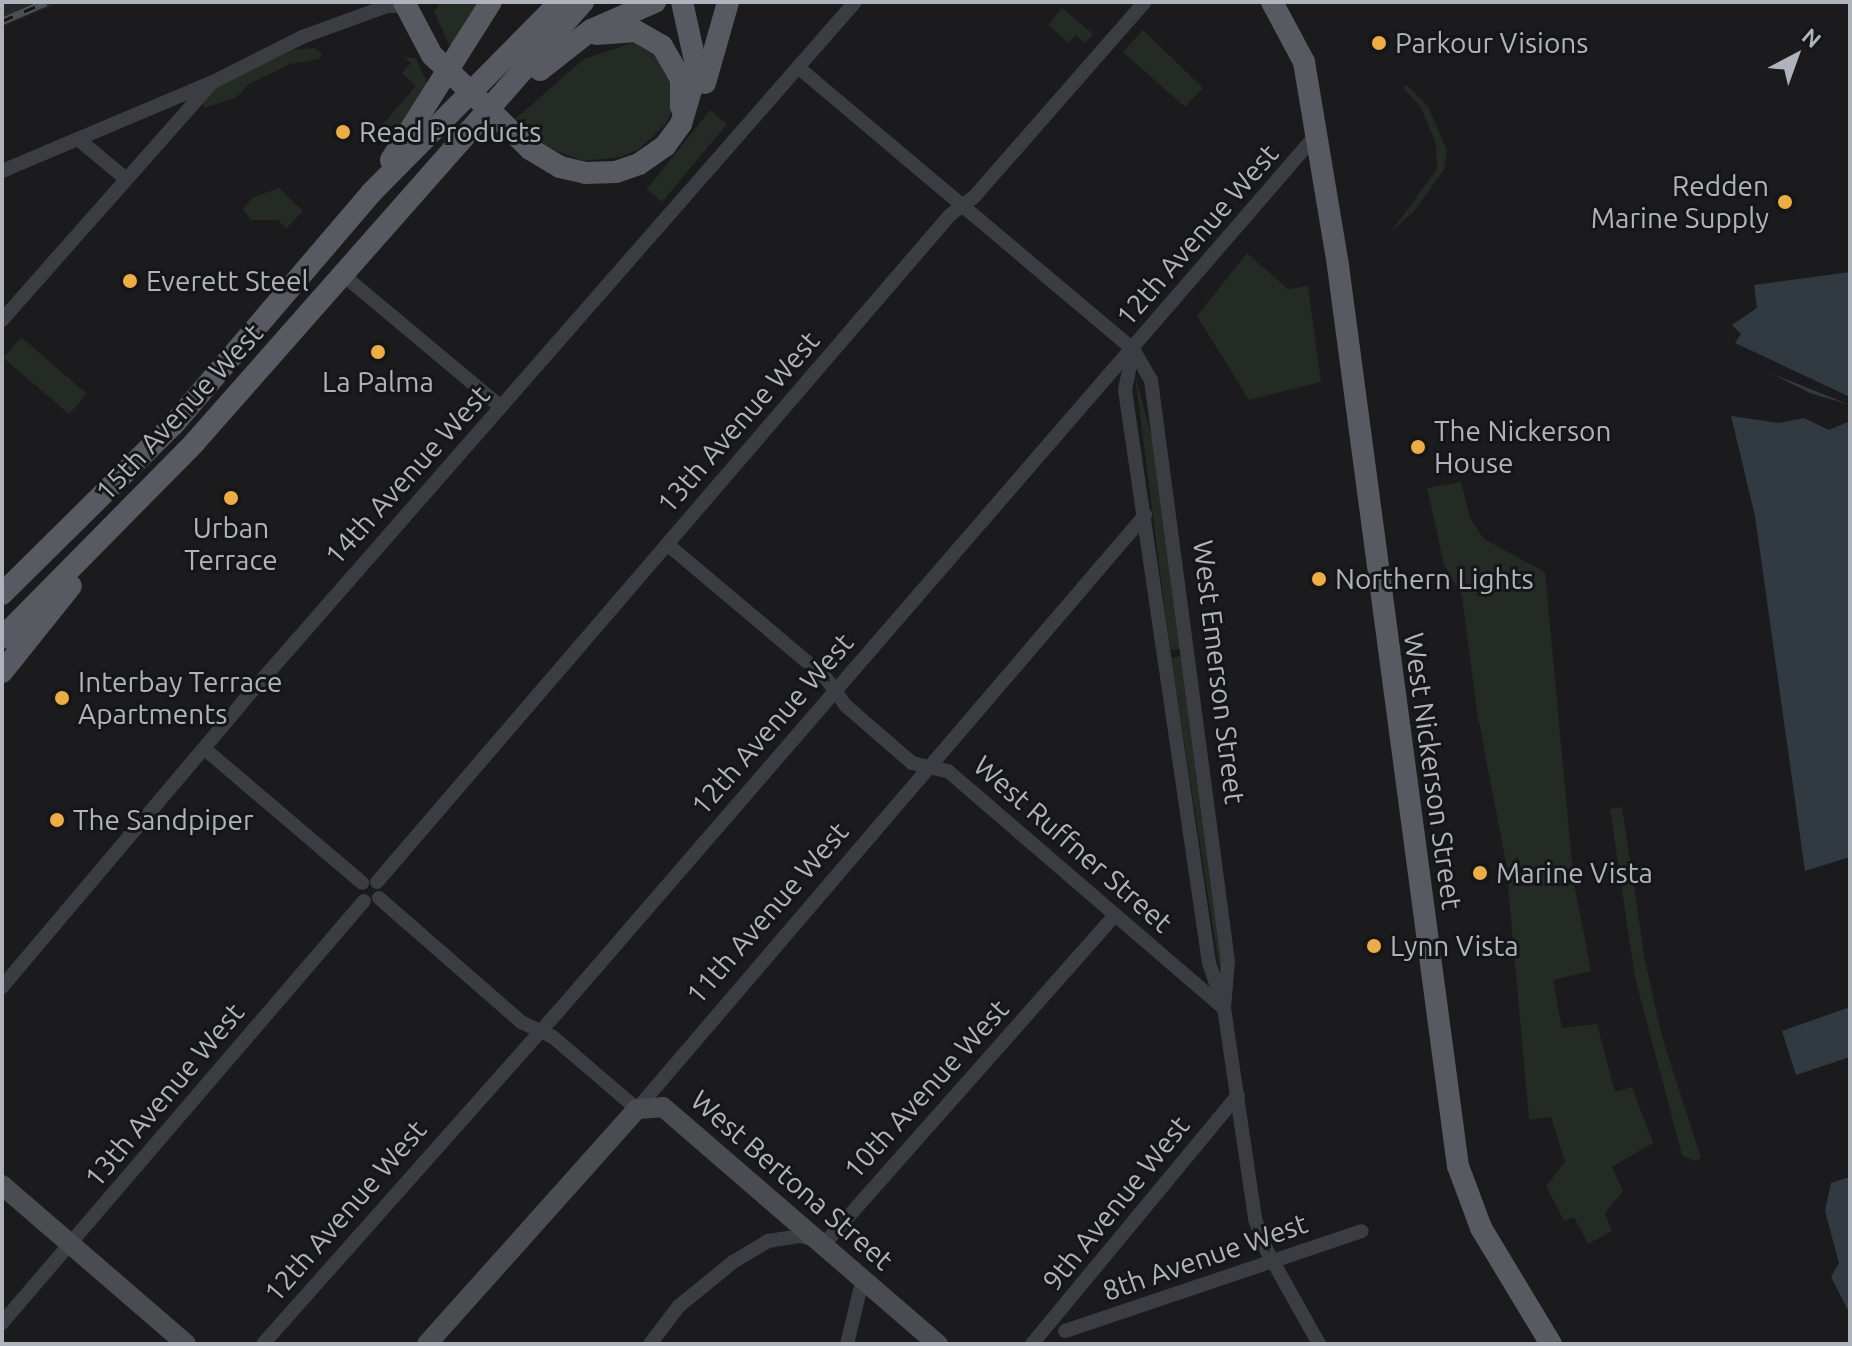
<!DOCTYPE html>
<html>
<head>
<meta charset="utf-8">
<style>
  body { margin:0 }
  #map { position:relative; width:1852px; height:1346px; overflow:hidden; background:#1b1b1d; font-family:Ubuntu,sans-serif }
  div>[style] { position:absolute }
  [style*='--x'] { left:calc(var(--x)*1px); top:calc(var(--y)*1px); width:calc(var(--w)*1px); rotate:calc(var(--a)*1deg) }
  .built>* { inset:0; background:#27272a }
  .green>* { inset:0; background:#232b24 }
  .water>* { inset:0; background:#313a41 }
  .pier>* { inset:0; background:#1b1b1d }
  .street>* { height:14px; margin:-7px; padding:0 7px; transform-origin:7px; border-radius:7px; background:#3c3d42 }
  .secondary>* { height:20px; margin:-10px; padding:0 10px; transform-origin:10px; border-radius:10px; background:#4a4c52 }
  .primary>* { height:22px; margin:-11px; padding:0 11px; transform-origin:11px; border-radius:11px; background:#585a61 }
  .rail>* { height:7px; margin-top:-3.5px; transform-origin:0; background:repeating-linear-gradient(90deg,#161618 0 12px,#4f5157 0 24px); box-sizing:border-box; border-block:2px solid #4f5157 }
  .primary-bridge>* { height:22px; margin:-11px; padding:0 11px; transform-origin:11px; border-radius:11px; background:#585a61 }
  .dots>* { width:22px; height:22px; translate:-50% -50%; box-sizing:border-box; border:4px solid #161618; border-radius:50% }
  span { translate:-50% -50%; white-space:nowrap; text-align:center; line-height:1.15; -webkit-text-stroke:6px #161618; paint-order:stroke }
  .poi-label { font-size:28px; color:#aeb3bc }
  .left { translate:0 -50%; text-align:left }
  .right { translate:-100% -50%; text-align:right }
  .street-label { font-size:28px; color:#aeb3bc }
  .frame { position:absolute; inset:0; border:4px solid #aeb3bc; pointer-events:none }
  .north { position:absolute; left:1756px; top:16px; width:80px; height:80px; -webkit-text-stroke:6px #161618; paint-order:stroke; rotate:41deg; font-size:22px; font-weight:700; line-height:32px; text-align:center; color:#aeb3bc }
  .north::after { content:''; display:block; margin:auto; width:28px; height:36px; background:#aeb3bc; clip-path:polygon(50% 0,100% 100%,50% 72%,0 100%) }
</style>
</head>
<body>
<div id="map">
  <div class="built">
    <i style="clip-path:polygon(2px 2px,61px 2px,2px 27px)"></i>
  </div>
  <div class="green">
    <i style="clip-path:polygon(441px 2px,482px 2px,453px 53px,434px 12px)"></i>
    <i style="clip-path:polygon(1062px 8px,1093px 34px,1085px 43px,1076px 35px,1069px 43px,1048px 25px)"></i>
    <i style="clip-path:polygon(1143px 30px,1203px 88px,1185px 107px,1123px 52px)"></i>
    <i style="clip-path:polygon(641px 40px,654px 49px,672px 77px,672px 110px,665px 125px,639px 149px,621px 157px,583px 161px,546px 147px,515px 119px,584px 59px)"></i>
    <i style="clip-path:polygon(314px 48px,322px 54px,319px 59px,290px 64px,249px 84px,236px 98px,204px 108px,203px 101px,216px 87px,293px 50px)"></i>
    <i style="clip-path:polygon(404px 57px,416px 58px,428px 85px,393px 139px,380px 127px,416px 86px,402px 73px,411px 63px)"></i>
    <i style="clip-path:polygon(1407px 85px,1428px 106px,1447px 151px,1444px 170px,1414px 211px,1390px 233px,1437px 169px,1436px 144px,1420px 106px,1403px 88px)"></i>
    <i style="clip-path:polygon(710px 110px,727px 124px,662px 202px,647px 189px)"></i>
    <i style="clip-path:polygon(279px 188px,303px 211px,286px 229px,278px 220px,251px 220px,243px 209px,252px 198px)"></i>
    <i style="clip-path:polygon(1247px 253px,1288px 289px,1308px 286px,1321px 382px,1249px 400px,1197px 316px)"></i>
    <i style="clip-path:polygon(21px 337px,87px 394px,69px 414px,3px 358px)"></i>
    <i style="clip-path:polygon(1135px 375px,1156px 453px,1182px 649px,1170px 650px)"></i>
    <i style="clip-path:polygon(1461px 482px,1470px 518px,1484px 539px,1545px 572px,1574px 884px,1591px 971px,1553px 980px,1562px 1028px,1597px 1024px,1615px 1092px,1632px 1087px,1653px 1143px,1612px 1167px,1623px 1191px,1605px 1213px,1612px 1231px,1588px 1244px,1574px 1217px,1564px 1221px,1546px 1186px,1565px 1162px,1551px 1117px,1529px 1120px,1506px 863px,1477px 712px,1462px 596px,1444px 564px,1427px 488px)"></i>
    <i style="clip-path:polygon(1182px 656px,1225px 965px,1219px 966px,1171px 658px)"></i>
    <i style="clip-path:polygon(1622px 807px,1645px 961px,1663px 1040px,1701px 1158px,1695px 1161px,1682px 1155px,1635px 978px,1610px 809px)"></i>
  </div>
  <div class="water">
    <i style="clip-path:polygon(1850px 272px,1850px 405px,1810px 393px,1729px 352px,1741px 334px,1732px 325px,1757px 308px,1754px 285px)"></i>
    <i style="clip-path:polygon(1731px 416px,1779px 423px,1804px 418px,1829px 430px,1850px 421px,1850px 857px,1805px 871px,1755px 516px)"></i>
    <i style="clip-path:polygon(1850px 1007px,1850px 1057px,1796px 1075px,1782px 1031px)"></i>
    <i style="clip-path:polygon(1850px 1177px,1850px 1314px,1831px 1277px,1839px 1263px,1825px 1211px,1831px 1183px)"></i>
  </div>
  <div class="pier">
    <i style="clip-path:polygon(1733px 342px,1850px 397px,1850px 405px,1756px 367px,1729px 352px)"></i>
  </div>
  <div class="street">
    <i style="--x:799;--y:68;--w:436;--a:40.1"></i>
    <i style="--x:1133;--y:349;--w:36;--a:60"></i>
    <i style="--x:1151;--y:380;--w:587;--a:82.46"></i>
    <i style="--x:1228;--y:962;--w:46;--a:95"></i>
    <i style="--x:1224;--y:1008;--w:213;--a:81.6"></i>
    <i style="--x:1255;--y:1219;--w:32;--a:70"></i>
    <i style="--x:1266;--y:1249;--w:109;--a:60.8"></i>
    <i style="--x:78;--y:139;--w:62;--a:39.8"></i>
    <i style="--x:2;--y:171;--w:229;--a:-22.9"></i>
    <i style="--x:213;--y:82;--w:100;--a:-26.8"></i>
    <i style="--x:302;--y:37;--w:90;--a:-20"></i>
    <i style="--x:387;--y:6;--w:24;--a:-2"></i>
    <i style="--x:342;--y:274;--w:207;--a:39.9"></i>
    <i style="--x:2;--y:320;--w:312;--a:-48.5"></i>
    <i style="--x:1133;--y:350;--w:41;--a:101.3"></i>
    <i style="--x:1125;--y:390;--w:579;--a:81.66"></i>
    <i style="--x:1209;--y:963;--w:39;--a:71"></i>
    <i style="--x:667;--y:544;--w:207;--a:40.1"></i>
    <i style="--x:825;--y:677;--w:34;--a:54"></i>
    <i style="--x:845;--y:705;--w:89;--a:40.9"></i>
    <i style="--x:912;--y:763;--w:37;--a:13"></i>
    <i style="--x:948;--y:771;--w:364;--a:40.7"></i>
    <i style="--x:206;--y:750;--w:205;--a:40.4"></i>
    <i style="--x:377;--y:882;--w:879;--a:-49.34"></i>
    <i style="--x:950;--y:215;--w:30;--a:-37"></i>
    <i style="--x:974;--y:197;--w:259;--a:-48.8"></i>
    <i style="--x:379;--y:898;--w:189;--a:41.1"></i>
    <i style="--x:521;--y:1022;--w:35;--a:25"></i>
    <i style="--x:553;--y:1037;--w:111;--a:40.6"></i>
    <i style="--x:637;--y:1109;--w:782;--a:-49.46"></i>
    <i style="--x:2;--y:987;--w:369;--a:-49.8"></i>
    <i style="--x:240;--y:705;--w:934;--a:-48.82"></i>
    <i style="--x:2;--y:1323;--w:556;--a:-49.38"></i>
    <i style="--x:1065;--y:1331;--w:313;--a:-18.6"></i>
    <i style="--x:263;--y:1344;--w:441;--a:-48.4"></i>
    <i style="--x:556;--y:1014;--w:1162;--a:-49.15"></i>
    <i style="--x:650;--y:1344;--w:48;--a:-52.7"></i>
    <i style="--x:679;--y:1306;--w:70;--a:-39.2"></i>
    <i style="--x:733;--y:1262;--w:41;--a:-31"></i>
    <i style="--x:768;--y:1241;--w:33;--a:-9"></i>
    <i style="--x:801;--y:1236;--w:25;--a:16"></i>
    <i style="--x:825;--y:1243;--w:436;--a:-48.5"></i>
    <i style="--x:847;--y:1344;--w:68;--a:-76.4"></i>
    <i style="--x:1032;--y:1344;--w:323;--a:-50.4"></i>
  </div>
  <div class="secondary">
    <i style="--x:2;--y:1185;--w:243;--a:40.8"></i>
    <i style="--x:427;--y:1344;--w:315;--a:-48.2"></i>
    <i style="--x:637;--y:1109;--w:26;--a:-4"></i>
    <i style="--x:663;--y:1107;--w:363;--a:40.8"></i>
  </div>
  <div class="primary">
    <i style="--x:1272;--y:2;--w:68;--a:61.9"></i>
    <i style="--x:1304;--y:62;--w:207;--a:80.5"></i>
    <i style="--x:1338;--y:266;--w:908;--a:82.41"></i>
    <i style="--x:1458;--y:1166;--w:66;--a:69.6"></i>
    <i style="--x:1481;--y:1228;--w:135;--a:58.9"></i>
    <i style="--x:596;--y:34;--w:40;--a:-4.3"></i>
    <i style="--x:636;--y:31;--w:30;--a:30"></i>
    <i style="--x:662;--y:46;--w:38;--a:60"></i>
    <i style="--x:681;--y:79;--w:28;--a:90"></i>
    <i style="--x:540;--y:70;--w:65;--a:-38.1"></i>
    <i style="--x:591;--y:30;--w:70;--a:-23.6"></i>
    <i style="--x:705;--y:83;--w:84;--a:-74.1"></i>
    <i style="--x:391;--y:160;--w:187;--a:-57.7"></i>
    <i style="--x:585;--y:173;--w:31;--a:-2"></i>
    <i style="--x:616;--y:172;--w:24;--a:-19"></i>
    <i style="--x:639;--y:164;--w:32;--a:-35"></i>
    <i style="--x:665;--y:146;--w:27;--a:-54"></i>
    <i style="--x:681;--y:124;--w:56;--a:-73.5"></i>
    <i style="--x:697;--y:70;--w:70;--a:-102.4"></i>
    <i style="--x:2;--y:594;--w:240;--a:-44.7"></i>
    <i style="--x:173;--y:425;--w:305;--a:-49.5"></i>
    <i style="--x:371;--y:193;--w:269;--a:-45.3"></i>
    <i style="--x:2;--y:638;--w:275;--a:-45.4"></i>
    <i style="--x:195;--y:442;--w:587;--a:-48.59"></i>
    <i style="--x:2;--y:672;--w:110;--a:-51.3"></i>
  </div>
  <div class="rail">
    <i style="--x:2;--y:21;--w:48;--a:-23.4"></i>
  </div>
  <div class="primary-bridge">
    <i style="--x:404;--y:2;--w:60;--a:62.2"></i>
    <i style="--x:432;--y:55;--w:136;--a:43.8"></i>
    <i style="--x:530;--y:149;--w:35;--a:31"></i>
    <i style="--x:560;--y:167;--w:26;--a:13"></i>
  </div>
  <div class="dots">
    <i style="left:1379px;top:43px;background:#ebad44"></i>
    <i style="left:343px;top:132px;background:#ebad44"></i>
    <i style="left:1785px;top:202px;background:#ebad44"></i>
    <i style="left:130px;top:281px;background:#ebad44"></i>
    <i style="left:378px;top:352px;background:#ebad44"></i>
    <i style="left:1418px;top:447px;background:#ebad44"></i>
    <i style="left:231px;top:498px;background:#ebad44"></i>
    <i style="left:1319px;top:579px;background:#ebad44"></i>
    <i style="left:62px;top:698px;background:#ebad44"></i>
    <i style="left:57px;top:820px;background:#ebad44"></i>
    <i style="left:1480px;top:873px;background:#ebad44"></i>
    <i style="left:1374px;top:946px;background:#ebad44"></i>
  </div>
  <div class="poi-label">
    <span class="left" style="left:1395px;top:43px">Parkour Visions</span>
    <span class="left" style="left:359px;top:132px">Read Products</span>
    <span class="right" style="left:1769px;top:202px">Redden<br>Marine Supply</span>
    <span class="left" style="left:146px;top:281px">Everett Steel</span>
    <span style="left:378px;top:382px">La Palma</span>
    <span class="left" style="left:1434px;top:447px">The Nickerson<br>House</span>
    <span style="left:231px;top:544px">Urban<br>Terrace</span>
    <span class="left" style="left:1335px;top:579px">Northern Lights</span>
    <span class="left" style="left:78px;top:698px">Interbay Terrace<br>Apartments</span>
    <span class="left" style="left:73px;top:820px">The Sandpiper</span>
    <span class="left" style="left:1496px;top:873px">Marine Vista</span>
    <span class="left" style="left:1390px;top:946px">Lynn Vista</span>
  </div>
  <div class="street-label">
    <span style="left:1197px;top:235px;rotate:-49deg">12th Avenue West</span>
    <span style="left:179px;top:412px;rotate:-47deg">15th Avenue West</span>
    <span style="left:738px;top:422px;rotate:-49deg">13th Avenue West</span>
    <span style="left:407px;top:475px;rotate:-48deg">14th Avenue West</span>
    <span style="left:1219px;top:672px;rotate:83deg">West Emerson Street</span>
    <span style="left:772px;top:724px;rotate:-49deg">12th Avenue West</span>
    <span style="left:1433px;top:771px;rotate:82deg">West Nickerson Street</span>
    <span style="left:1073px;top:844px;rotate:41deg">West Ruffner Street</span>
    <span style="left:767px;top:913px;rotate:-49deg">11th Avenue West</span>
    <span style="left:926px;top:1089px;rotate:-48deg">10th Avenue West</span>
    <span style="left:164px;top:1095px;rotate:-50deg">13th Avenue West</span>
    <span style="left:792px;top:1180px;rotate:41deg">West Bertona Street</span>
    <span style="left:1116px;top:1203px;rotate:-51deg">9th Avenue West</span>
    <span style="left:345px;top:1211px;rotate:-49deg">12th Avenue West</span>
    <span style="left:1205px;top:1257px;rotate:-19deg">8th Avenue West</span>
  </div>
  <div class="frame"></div>
  <div class="north">N</div>
</div>
</body>
</html>
